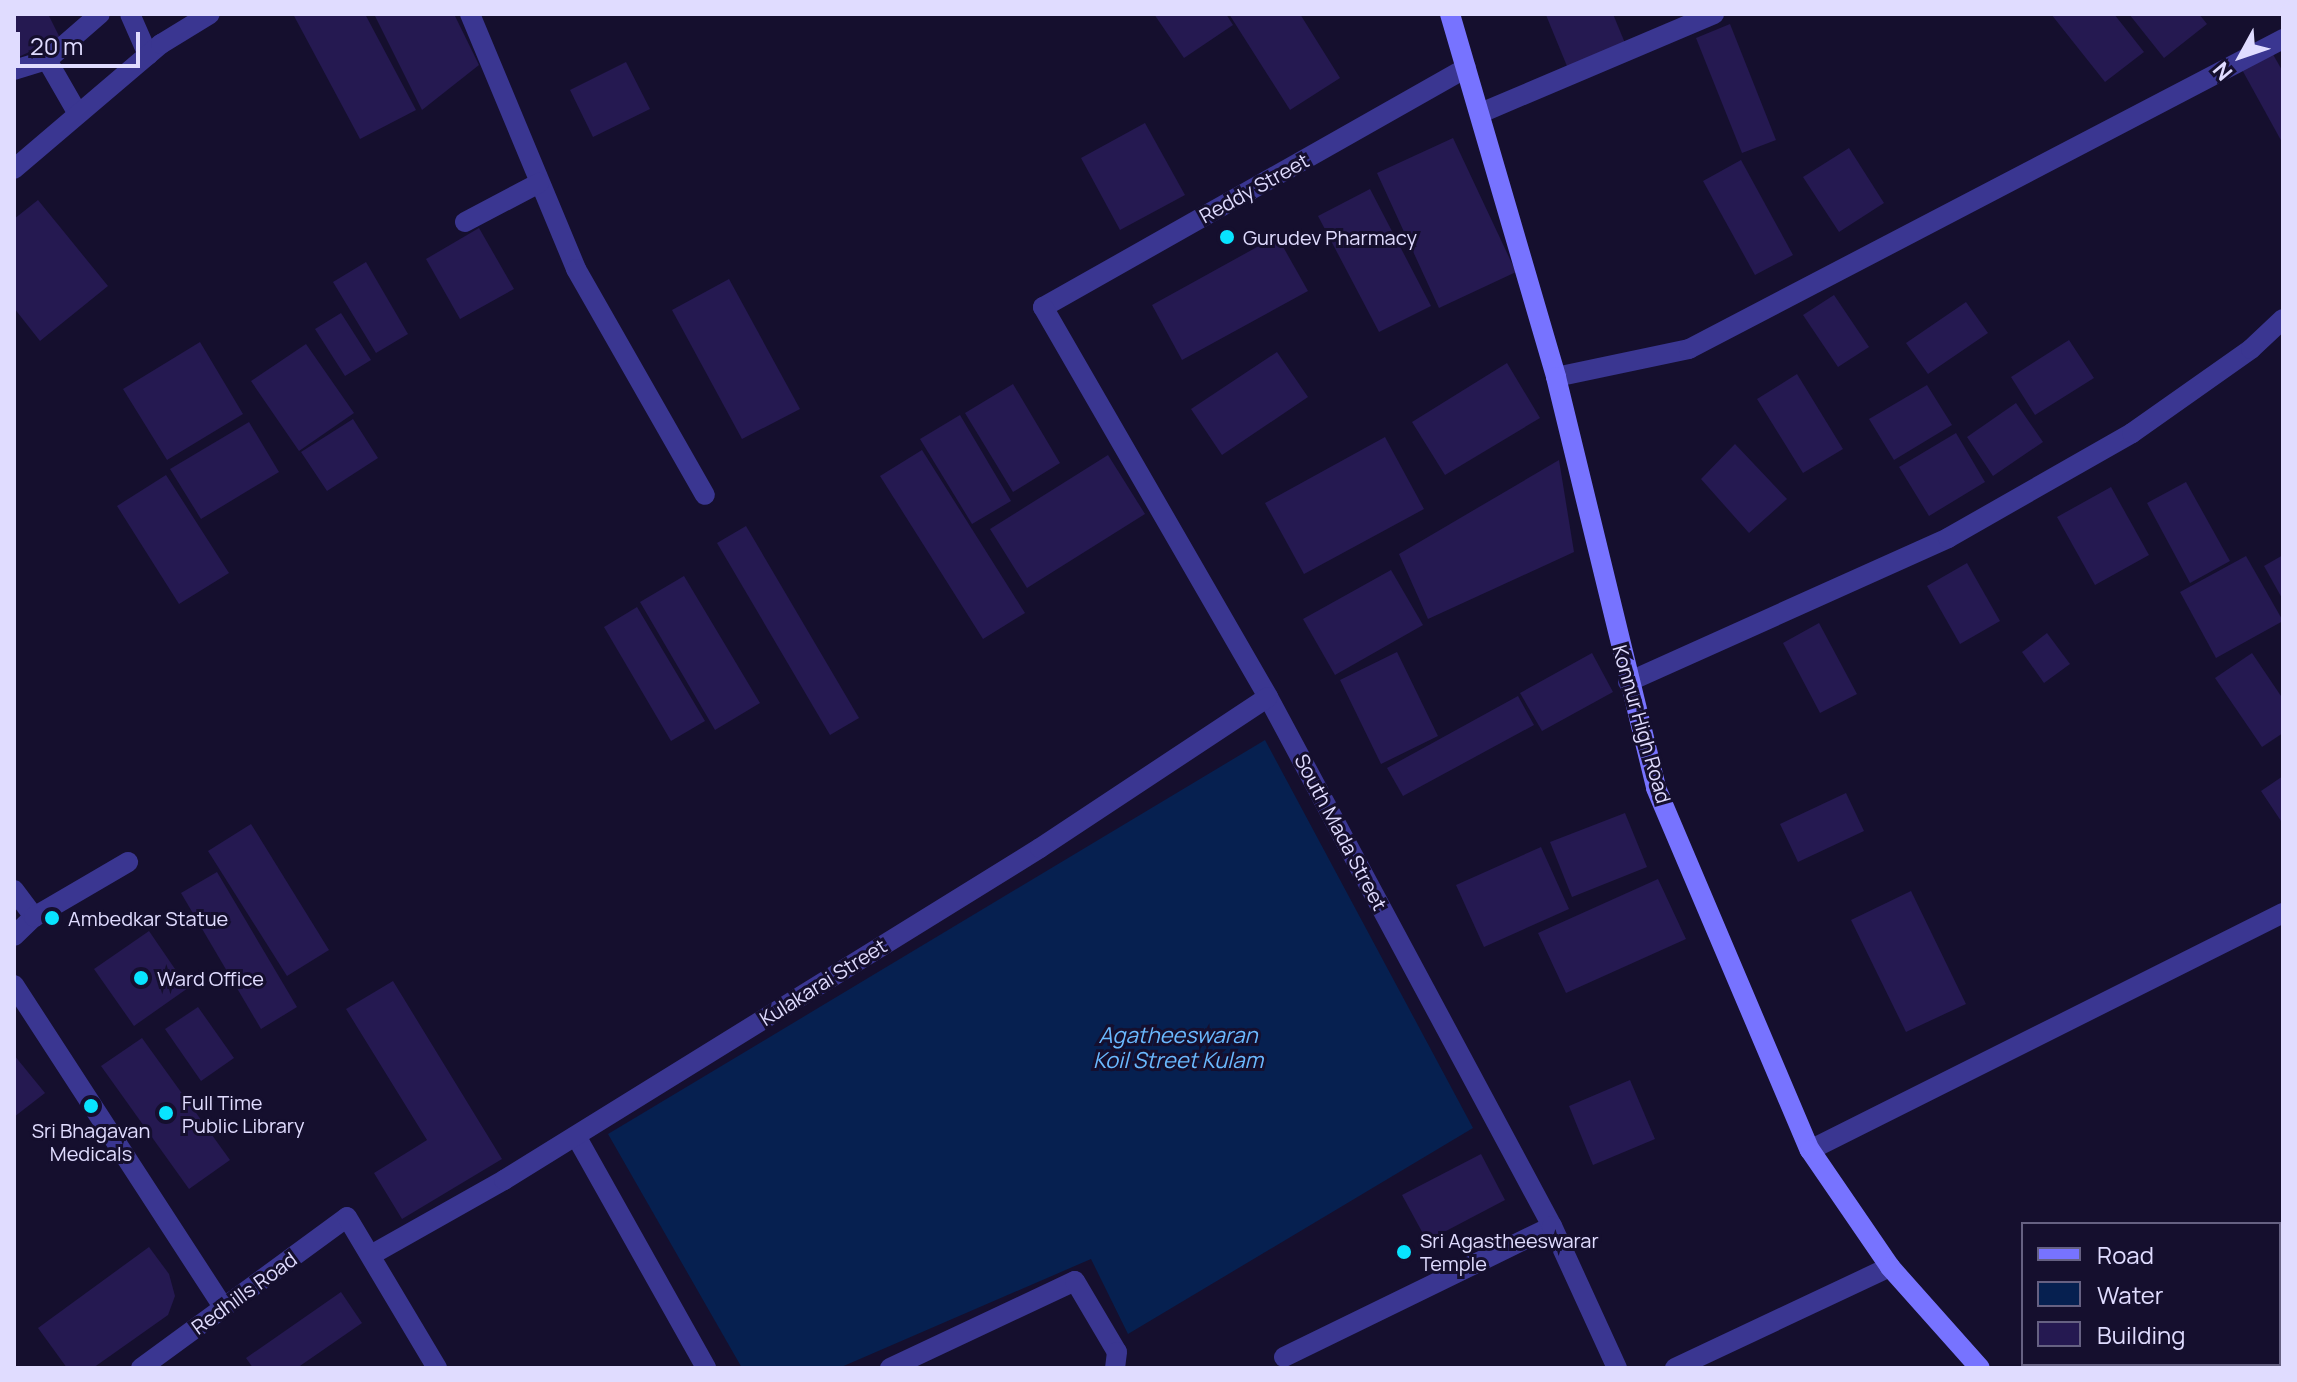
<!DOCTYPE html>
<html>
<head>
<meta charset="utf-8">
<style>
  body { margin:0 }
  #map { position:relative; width:2297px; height:1382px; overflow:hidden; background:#150f2e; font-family:Manrope,sans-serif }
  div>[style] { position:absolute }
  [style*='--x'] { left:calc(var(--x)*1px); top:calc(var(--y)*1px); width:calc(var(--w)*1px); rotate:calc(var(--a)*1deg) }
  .water>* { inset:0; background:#062050 }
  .building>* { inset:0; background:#251951 }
  .service>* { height:20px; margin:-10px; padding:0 10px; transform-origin:10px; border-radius:10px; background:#3a3691 }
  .pedestrian>* { height:20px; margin:-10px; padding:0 10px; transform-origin:10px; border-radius:10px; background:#3a3691 }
  .minor>* { height:20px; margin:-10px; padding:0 10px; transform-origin:10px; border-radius:10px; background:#3a3691 }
  .tertiary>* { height:20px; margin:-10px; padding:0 10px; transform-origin:10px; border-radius:10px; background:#3a3691 }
  .secondary>* { height:20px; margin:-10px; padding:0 10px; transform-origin:10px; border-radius:10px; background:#7773ff }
  .dots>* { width:22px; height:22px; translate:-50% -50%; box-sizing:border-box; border:4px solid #150f2e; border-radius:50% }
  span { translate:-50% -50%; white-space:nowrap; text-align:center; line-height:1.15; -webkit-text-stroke:6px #150f2e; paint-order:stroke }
  .street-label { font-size:20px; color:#e0dcff }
  .poi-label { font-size:20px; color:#e0dcff }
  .left { translate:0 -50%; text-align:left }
  .water-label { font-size:22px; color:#6ab9ff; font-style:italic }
  .frame { position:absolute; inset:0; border:16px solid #e0dcff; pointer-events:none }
  .legend { position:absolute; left:2021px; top:1222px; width:260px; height:144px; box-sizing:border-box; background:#150f2e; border:2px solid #666182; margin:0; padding:10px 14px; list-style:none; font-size:24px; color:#e0dcff }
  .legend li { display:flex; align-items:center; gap:16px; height:40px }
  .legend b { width:40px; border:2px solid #666182 }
  .north { position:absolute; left:2201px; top:16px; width:80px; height:80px; -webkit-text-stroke:6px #150f2e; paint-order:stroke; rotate:230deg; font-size:22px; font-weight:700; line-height:32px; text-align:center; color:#e0dcff }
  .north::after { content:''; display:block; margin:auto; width:28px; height:36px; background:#e0dcff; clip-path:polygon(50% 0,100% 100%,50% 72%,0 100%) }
  .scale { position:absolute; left:16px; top:32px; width:124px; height:36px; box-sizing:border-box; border:4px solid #e0dcff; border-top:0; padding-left:10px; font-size:24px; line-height:28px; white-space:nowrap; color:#e0dcff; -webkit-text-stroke:6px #150f2e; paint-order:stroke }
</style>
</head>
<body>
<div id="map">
  <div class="water">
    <i style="clip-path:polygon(1265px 740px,1473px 1128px,1128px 1334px,1091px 1259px,839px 1368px,742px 1368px,608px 1134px)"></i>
  </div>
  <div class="building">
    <i style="clip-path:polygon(14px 14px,48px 14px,60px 38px,14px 59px)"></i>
    <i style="clip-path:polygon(293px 14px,365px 14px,416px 110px,360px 139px)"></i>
    <i style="clip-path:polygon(374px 14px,454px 14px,479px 65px,422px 110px)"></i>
    <i style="clip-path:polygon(1154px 14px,1226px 14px,1233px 25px,1184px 58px)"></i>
    <i style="clip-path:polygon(1229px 14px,1300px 14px,1340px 78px,1290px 110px)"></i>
    <i style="clip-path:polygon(1613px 14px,1627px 48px,1569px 71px,1546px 15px)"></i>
    <i style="clip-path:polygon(2051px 14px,2114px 14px,2144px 52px,2105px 82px)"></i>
    <i style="clip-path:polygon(2129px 14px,2199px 14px,2207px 24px,2164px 58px)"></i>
    <i style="clip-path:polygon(1730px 24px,1776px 140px,1742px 153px,1696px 38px)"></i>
    <i style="clip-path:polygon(2270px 49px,2283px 72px,2283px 144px,2240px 66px)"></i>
    <i style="clip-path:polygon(626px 62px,650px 109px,593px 137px,570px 90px)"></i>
    <i style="clip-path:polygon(1145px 123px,1185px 195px,1120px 230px,1081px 158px)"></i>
    <i style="clip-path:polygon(1453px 138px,1516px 272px,1439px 308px,1377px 173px)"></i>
    <i style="clip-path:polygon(1849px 148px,1884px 203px,1839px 232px,1803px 177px)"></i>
    <i style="clip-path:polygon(1741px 160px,1793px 255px,1755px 275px,1703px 181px)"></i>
    <i style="clip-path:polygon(1370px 189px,1431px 306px,1379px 332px,1318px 216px)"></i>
    <i style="clip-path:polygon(38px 200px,108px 286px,40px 341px,14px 308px,14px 219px)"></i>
    <i style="clip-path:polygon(479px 228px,514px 289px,460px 319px,426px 259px)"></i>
    <i style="clip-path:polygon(1277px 236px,1308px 291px,1182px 360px,1152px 305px)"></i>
    <i style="clip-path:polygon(366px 262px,408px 334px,376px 353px,333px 282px)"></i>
    <i style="clip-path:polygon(729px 279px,800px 409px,742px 439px,672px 310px)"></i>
    <i style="clip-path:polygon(1834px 295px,1869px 347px,1838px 367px,1803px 315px)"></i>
    <i style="clip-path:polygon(1966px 302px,1988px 333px,1928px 374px,1906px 343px)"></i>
    <i style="clip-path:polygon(341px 313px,371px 360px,345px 376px,315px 329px)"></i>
    <i style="clip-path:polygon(2069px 340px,2094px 378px,2035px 415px,2011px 377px)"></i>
    <i style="clip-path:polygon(200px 342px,243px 414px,167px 460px,123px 389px)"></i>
    <i style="clip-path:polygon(306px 344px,354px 413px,299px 451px,251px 381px)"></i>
    <i style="clip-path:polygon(1277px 352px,1308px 397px,1222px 455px,1191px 409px)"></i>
    <i style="clip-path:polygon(1507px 363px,1540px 418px,1445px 475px,1412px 422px)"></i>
    <i style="clip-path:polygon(1797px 374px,1843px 449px,1803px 473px,1757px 399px)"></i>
    <i style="clip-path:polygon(1013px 384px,1060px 463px,1013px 492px,965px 413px)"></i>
    <i style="clip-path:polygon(1927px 385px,1952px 425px,1894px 460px,1869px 419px)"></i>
    <i style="clip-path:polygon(2016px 403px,2043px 442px,1993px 476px,1967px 437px)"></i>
    <i style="clip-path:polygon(960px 415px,1011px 501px,972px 524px,920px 439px)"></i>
    <i style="clip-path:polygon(353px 419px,378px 458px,327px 491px,301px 452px)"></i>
    <i style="clip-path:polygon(249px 422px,279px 472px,201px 519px,170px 469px)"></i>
    <i style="clip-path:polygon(1956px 433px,1985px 482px,1929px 516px,1899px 467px)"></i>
    <i style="clip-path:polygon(1385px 437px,1424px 509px,1304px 574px,1265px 503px)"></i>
    <i style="clip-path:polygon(1735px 444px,1787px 499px,1749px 533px,1701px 479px)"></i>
    <i style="clip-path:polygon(922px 450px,1025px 613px,983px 639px,880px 476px)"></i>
    <i style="clip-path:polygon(1108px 455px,1145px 514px,1027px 588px,990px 529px)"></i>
    <i style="clip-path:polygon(1559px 460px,1574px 552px,1428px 619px,1399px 554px)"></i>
    <i style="clip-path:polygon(166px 475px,229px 573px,179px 604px,117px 506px)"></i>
    <i style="clip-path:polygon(2186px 482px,2230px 561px,2190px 583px,2147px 503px)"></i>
    <i style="clip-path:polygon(2111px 487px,2149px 555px,2095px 585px,2057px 517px)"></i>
    <i style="clip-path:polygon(746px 526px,859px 718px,830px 735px,717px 543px)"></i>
    <i style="clip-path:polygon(2283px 555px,2283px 600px,2264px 566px)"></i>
    <i style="clip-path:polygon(2246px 556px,2283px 621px,2216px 658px,2180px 592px)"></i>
    <i style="clip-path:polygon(1967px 563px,2000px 621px,1960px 644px,1927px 586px)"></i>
    <i style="clip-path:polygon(1391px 570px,1423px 625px,1335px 675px,1303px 619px)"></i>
    <i style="clip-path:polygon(684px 576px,760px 703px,715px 730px,640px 602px)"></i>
    <i style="clip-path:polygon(637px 607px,705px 721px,671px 741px,604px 627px)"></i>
    <i style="clip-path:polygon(1819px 623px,1857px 694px,1820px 713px,1783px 643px)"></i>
    <i style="clip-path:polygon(2047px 633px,2070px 664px,2044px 683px,2022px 652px)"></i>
    <i style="clip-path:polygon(1397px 652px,1438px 736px,1381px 764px,1340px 680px)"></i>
    <i style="clip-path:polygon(1592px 653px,1613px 692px,1542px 731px,1520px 693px)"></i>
    <i style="clip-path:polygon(2252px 653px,2283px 699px,2283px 733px,2262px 747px,2215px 678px)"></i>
    <i style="clip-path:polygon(1518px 696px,1534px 725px,1403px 796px,1387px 768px)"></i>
    <i style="clip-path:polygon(2283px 776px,2283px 824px,2261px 791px)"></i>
    <i style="clip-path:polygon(1846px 793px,1864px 831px,1798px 862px,1780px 824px)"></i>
    <i style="clip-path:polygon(1625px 813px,1647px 867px,1572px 897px,1550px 842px)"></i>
    <i style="clip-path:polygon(251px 824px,329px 950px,287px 976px,208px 851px)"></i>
    <i style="clip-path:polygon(1541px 847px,1569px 909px,1484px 947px,1456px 885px)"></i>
    <i style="clip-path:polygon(217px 872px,297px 1007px,261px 1029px,181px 893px)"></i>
    <i style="clip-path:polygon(1658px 879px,1686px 939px,1566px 993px,1538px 933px)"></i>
    <i style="clip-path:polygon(1911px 891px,1966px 1004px,1906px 1032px,1851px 920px)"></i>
    <i style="clip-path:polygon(149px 931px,188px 988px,134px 1026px,94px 969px)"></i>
    <i style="clip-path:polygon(393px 981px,502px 1159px,402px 1219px,374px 1173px,427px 1140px,346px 1009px)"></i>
    <i style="clip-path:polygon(198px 1007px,234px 1058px,201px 1081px,165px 1029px)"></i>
    <i style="clip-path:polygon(142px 1038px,230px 1160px,189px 1189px,101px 1066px)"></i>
    <i style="clip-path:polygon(14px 1055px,45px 1093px,14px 1117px)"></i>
    <i style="clip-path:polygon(1630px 1080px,1655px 1139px,1593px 1165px,1569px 1106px)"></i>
    <i style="clip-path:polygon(1481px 1154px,1505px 1200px,1427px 1241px,1402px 1195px)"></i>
    <i style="clip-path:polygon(149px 1247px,169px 1274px,175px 1296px,168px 1315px,93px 1368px,67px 1368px,38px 1328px)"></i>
    <i style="clip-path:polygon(2283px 1278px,2283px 1368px,2176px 1368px,2279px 1364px)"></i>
    <i style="clip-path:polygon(341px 1292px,362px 1323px,297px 1368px,253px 1368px,246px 1358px)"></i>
  </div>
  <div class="service">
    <i style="--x:130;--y:14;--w:45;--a:66.3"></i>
    <i style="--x:47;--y:60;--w:70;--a:-41"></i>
    <i style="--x:14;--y:70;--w:34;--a:-17"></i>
    <i style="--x:47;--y:60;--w:62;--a:60.1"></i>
    <i style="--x:1284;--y:1357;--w:298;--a:-26"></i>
  </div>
  <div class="pedestrian">
    <i style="--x:890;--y:1368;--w:204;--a:-25.2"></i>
    <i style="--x:1075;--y:1281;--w:82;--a:59.4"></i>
    <i style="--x:1117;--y:1352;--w:16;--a:97"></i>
  </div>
  <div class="minor">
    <i style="--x:470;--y:14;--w:276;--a:67.4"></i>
    <i style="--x:576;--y:269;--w:260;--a:60.3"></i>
    <i style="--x:1466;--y:68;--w:486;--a:150.5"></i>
    <i style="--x:1043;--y:307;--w:450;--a:60"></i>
    <i style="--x:1268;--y:697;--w:600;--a:61.77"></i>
    <i style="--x:1552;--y:1226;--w:156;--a:65.4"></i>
    <i style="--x:1483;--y:112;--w:251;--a:-23"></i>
    <i style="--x:14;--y:169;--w:193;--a:-40.4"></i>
    <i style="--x:161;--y:44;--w:57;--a:-31.5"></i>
    <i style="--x:465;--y:222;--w:84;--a:-27.8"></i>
    <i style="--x:1556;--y:377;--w:136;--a:-11.9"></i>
    <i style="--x:1689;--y:349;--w:670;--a:-27.56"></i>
    <i style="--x:1628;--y:682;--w:351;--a:-24.2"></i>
    <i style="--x:1948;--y:538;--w:212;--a:-29.7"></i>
    <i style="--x:2132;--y:433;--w:146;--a:-35.2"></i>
    <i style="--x:2251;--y:349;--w:44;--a:-43.2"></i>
    <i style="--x:14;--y:936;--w:28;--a:-44"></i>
    <i style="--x:14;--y:985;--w:385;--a:57"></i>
    <i style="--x:576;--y:1136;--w:266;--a:60.7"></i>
    <i style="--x:1810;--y:1150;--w:529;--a:-26.61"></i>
    <i style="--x:371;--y:1255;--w:153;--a:-29.4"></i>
    <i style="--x:504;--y:1180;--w:630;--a:-31.77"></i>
    <i style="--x:1040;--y:848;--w:273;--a:-33.5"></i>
  </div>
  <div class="tertiary">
    <i style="--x:14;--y:890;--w:34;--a:53"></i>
    <i style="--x:34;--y:917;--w:109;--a:-30.3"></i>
    <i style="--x:141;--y:1368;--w:255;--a:-36.2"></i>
    <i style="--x:347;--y:1217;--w:176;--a:59.2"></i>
    <i style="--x:1675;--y:1368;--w:238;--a:-25.2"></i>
  </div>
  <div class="secondary">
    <i style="--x:1450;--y:14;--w:378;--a:73.7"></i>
    <i style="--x:1556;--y:377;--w:423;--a:76.3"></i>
    <i style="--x:1656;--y:788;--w:393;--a:67"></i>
    <i style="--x:1810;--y:1150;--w:142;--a:55.6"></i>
    <i style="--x:1890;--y:1267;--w:135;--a:48.3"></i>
  </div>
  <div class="dots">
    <i style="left:1227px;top:237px;background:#08e4ff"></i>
    <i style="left:52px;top:918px;background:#08e4ff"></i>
    <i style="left:141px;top:978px;background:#08e4ff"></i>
    <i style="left:91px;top:1106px;background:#08e4ff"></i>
    <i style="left:166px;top:1113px;background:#08e4ff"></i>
    <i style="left:1404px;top:1252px;background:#08e4ff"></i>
  </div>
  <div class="street-label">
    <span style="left:1254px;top:188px;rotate:-29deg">Reddy Street</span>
    <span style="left:1642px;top:724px;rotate:74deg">Konnur High Road</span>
    <span style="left:1341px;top:832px;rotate:62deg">South Mada Street</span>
    <span style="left:823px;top:982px;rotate:-32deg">Kulakarai Street</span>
    <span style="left:244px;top:1293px;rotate:-36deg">Redhills Road</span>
  </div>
  <div class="poi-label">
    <span class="left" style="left:1243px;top:237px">Gurudev Pharmacy</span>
    <span class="left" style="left:68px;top:918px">Ambedkar Statue</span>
    <span class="left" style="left:157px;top:978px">Ward Office</span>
    <span class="left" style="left:182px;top:1114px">Full Time<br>Public Library</span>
    <span style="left:91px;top:1142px">Sri Bhagavan<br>Medicals</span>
    <span class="left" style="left:1420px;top:1252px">Sri Agastheeswarar<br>Temple</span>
  </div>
  <div class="water-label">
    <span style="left:1178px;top:1048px">Agatheeswaran<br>Koil Street Kulam</span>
  </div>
  <div class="frame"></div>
  <ul class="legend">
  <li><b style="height:10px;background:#7773ff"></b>Road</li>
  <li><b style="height:22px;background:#062050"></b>Water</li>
  <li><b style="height:22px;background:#251951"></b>Building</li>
  </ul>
  <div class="north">N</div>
  <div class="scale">20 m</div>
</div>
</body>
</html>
